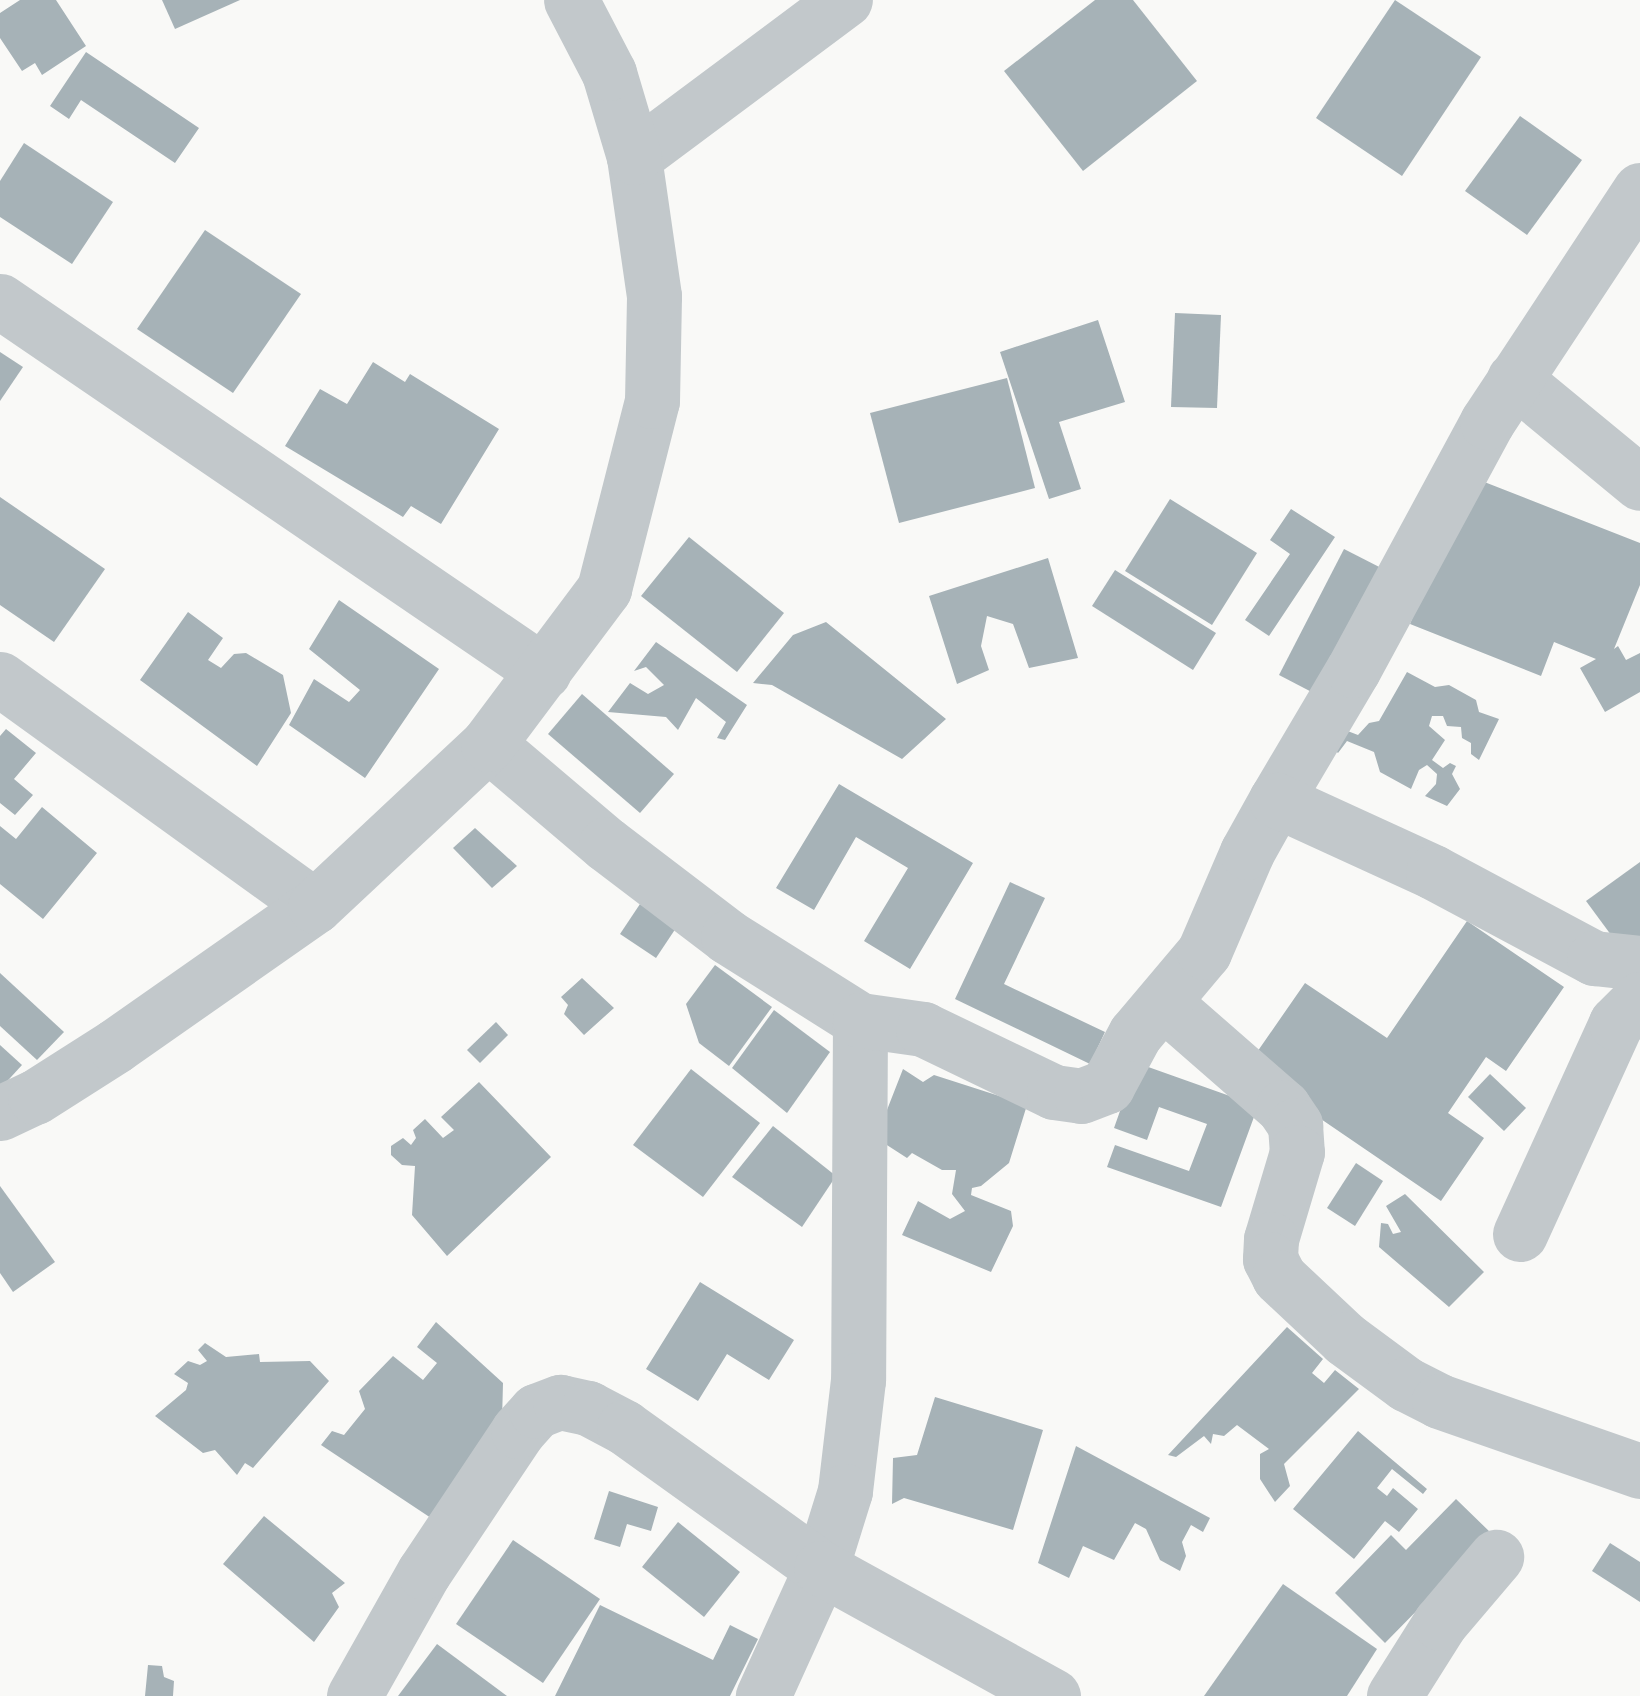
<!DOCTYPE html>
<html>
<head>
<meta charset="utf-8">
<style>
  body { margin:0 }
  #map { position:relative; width:1640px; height:1696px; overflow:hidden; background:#f9f9f7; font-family:"DM Sans",sans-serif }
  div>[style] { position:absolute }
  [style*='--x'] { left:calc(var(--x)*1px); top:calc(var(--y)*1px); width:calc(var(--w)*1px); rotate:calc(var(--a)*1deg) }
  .building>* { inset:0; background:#a6b2b7 }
  .street>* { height:55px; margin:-27.5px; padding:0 27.5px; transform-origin:27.5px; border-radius:27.5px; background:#c2c8cb }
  span { translate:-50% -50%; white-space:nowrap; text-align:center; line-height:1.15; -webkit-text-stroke:10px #fff; paint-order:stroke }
</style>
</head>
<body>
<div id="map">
  <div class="building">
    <i style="clip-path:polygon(20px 0,56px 0,86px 46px,42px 75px,35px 63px,22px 71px,0 38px,0 13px)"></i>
    <i style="clip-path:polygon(162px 0,240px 0,175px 29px)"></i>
    <i style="clip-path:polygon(1095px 0,1133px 0,1197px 81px,1083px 171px,1004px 71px)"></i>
    <i style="clip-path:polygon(1395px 0,1481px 57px,1402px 176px,1316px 118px)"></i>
    <i style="clip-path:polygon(86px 52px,199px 128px,175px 163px,81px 100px,69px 119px,50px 106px)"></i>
    <i style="clip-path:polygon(1520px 116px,1582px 160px,1527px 235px,1465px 191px)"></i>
    <i style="clip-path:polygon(24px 143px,113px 202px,72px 264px,0 217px,0 181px)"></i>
    <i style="clip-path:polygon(205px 230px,301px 294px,233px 393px,137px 329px)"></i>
    <i style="clip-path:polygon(1175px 313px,1221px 315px,1217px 408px,1171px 407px)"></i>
    <i style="clip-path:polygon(1098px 320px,1125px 402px,1059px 422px,1081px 489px,1049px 499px,1000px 352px)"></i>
    <i style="clip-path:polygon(0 352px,23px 367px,0 401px)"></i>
    <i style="clip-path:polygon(373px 362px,405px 382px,410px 374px,499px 429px,441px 524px,411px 506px,403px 517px,285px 446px,320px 389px,347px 404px)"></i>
    <i style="clip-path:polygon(1007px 378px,1035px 488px,899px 523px,870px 413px)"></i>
    <i style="clip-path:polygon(1469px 476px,1640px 543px,1640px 585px,1614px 649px,1618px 646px,1626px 660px,1640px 653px,1640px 692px,1605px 712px,1580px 668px,1596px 659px,1554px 642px,1541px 676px,1410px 624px)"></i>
    <i style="clip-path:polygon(0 497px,105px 569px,54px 642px,0 605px)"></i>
    <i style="clip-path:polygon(1170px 499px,1257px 553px,1212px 625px,1125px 571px)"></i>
    <i style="clip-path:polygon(1291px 509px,1335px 537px,1269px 636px,1245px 620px,1290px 554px,1270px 540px)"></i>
    <i style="clip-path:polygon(689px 537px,784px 613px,737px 672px,641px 596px)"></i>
    <i style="clip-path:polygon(1344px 549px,1393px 574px,1327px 700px,1279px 675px)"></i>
    <i style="clip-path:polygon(1048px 558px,1078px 658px,1029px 668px,1013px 624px,987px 616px,981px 646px,989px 670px,957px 684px,929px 596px)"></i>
    <i style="clip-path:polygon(1115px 570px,1216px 633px,1193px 670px,1092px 606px)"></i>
    <i style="clip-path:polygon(339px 600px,439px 669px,365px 778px,289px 725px,314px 679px,349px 702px,360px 690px,309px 649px)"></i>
    <i style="clip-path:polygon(188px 612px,223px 638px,208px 660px,221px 668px,234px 654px,246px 653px,283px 675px,291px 713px,257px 766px,140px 680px)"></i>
    <i style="clip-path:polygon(826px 622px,946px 719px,902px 759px,772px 685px,753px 683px,793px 635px)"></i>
    <i style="clip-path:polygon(656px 642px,747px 705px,725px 740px,717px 738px,726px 722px,696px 698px,678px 730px,666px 717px,608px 712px,630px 683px,648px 694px,664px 685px,646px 667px,634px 671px)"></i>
    <i style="clip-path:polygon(1407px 672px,1435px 687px,1449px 685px,1476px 700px,1479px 712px,1499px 719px,1479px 760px,1471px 754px,1471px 743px,1462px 738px,1461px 727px,1447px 726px,1443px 716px,1432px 716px,1429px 726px,1445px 740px,1432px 760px,1443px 768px,1450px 763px,1456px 766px,1452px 774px,1460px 789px,1447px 806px,1425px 796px,1436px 784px,1437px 774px,1427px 765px,1419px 770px,1411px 789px,1380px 772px,1374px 752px,1347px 741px,1338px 753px,1332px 747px,1345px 730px,1358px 735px,1369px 723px,1379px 721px)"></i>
    <i style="clip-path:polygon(582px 694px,674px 774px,640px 813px,548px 734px)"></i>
    <i style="clip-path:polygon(6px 729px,36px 753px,14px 779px,33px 795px,15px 815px,0 803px,0 736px)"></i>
    <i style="clip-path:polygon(839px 784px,973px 863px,910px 969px,864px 941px,908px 868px,856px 837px,814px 910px,776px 888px)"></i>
    <i style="clip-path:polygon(42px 807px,97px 853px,43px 919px,0 884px,0 826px,16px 839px)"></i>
    <i style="clip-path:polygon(475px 828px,517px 866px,492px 888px,453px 848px)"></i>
    <i style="clip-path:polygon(1640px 862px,1640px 949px,1628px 958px,1586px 901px)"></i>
    <i style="clip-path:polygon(1010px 882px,1045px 898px,1004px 984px,1105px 1032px,1090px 1064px,955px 999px)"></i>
    <i style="clip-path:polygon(640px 904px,676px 928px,656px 958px,620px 934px)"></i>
    <i style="clip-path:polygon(1467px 921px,1564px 987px,1506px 1071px,1486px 1057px,1448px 1113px,1484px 1138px,1441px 1201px,1246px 1068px,1305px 983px,1387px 1038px)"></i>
    <i style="clip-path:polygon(715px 965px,772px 1007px,729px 1066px,699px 1043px,686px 1004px)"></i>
    <i style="clip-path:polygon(0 973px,64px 1032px,37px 1060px,0 1026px)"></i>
    <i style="clip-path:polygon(582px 978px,614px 1008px,584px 1035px,564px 1014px,568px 1005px,561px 997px)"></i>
    <i style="clip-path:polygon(774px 1010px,830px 1052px,787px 1113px,732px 1068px)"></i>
    <i style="clip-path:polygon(496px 1022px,508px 1035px,480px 1063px,467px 1050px)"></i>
    <i style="clip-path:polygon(0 1045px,22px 1065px,0 1089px)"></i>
    <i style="clip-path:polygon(1137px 1063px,1258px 1106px,1221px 1207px,1107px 1167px,1115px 1145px,1189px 1171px,1207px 1124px,1159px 1107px,1147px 1140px,1114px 1128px)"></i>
    <i style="clip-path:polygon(691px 1069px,760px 1123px,703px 1197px,633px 1145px)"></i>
    <i style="clip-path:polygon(903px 1069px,923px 1082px,934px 1075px,1027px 1105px,1009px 1163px,981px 1186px,972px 1188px,971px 1195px,1011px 1211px,1013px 1226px,991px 1272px,902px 1235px,918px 1201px,950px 1219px,965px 1211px,952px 1194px,956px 1170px,942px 1170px,912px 1153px,907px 1158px,876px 1138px)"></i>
    <i style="clip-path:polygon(1490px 1074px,1526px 1108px,1504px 1131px,1468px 1097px)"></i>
    <i style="clip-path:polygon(479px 1082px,551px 1157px,447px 1256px,412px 1215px,415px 1166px,402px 1165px,391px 1155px,391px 1146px,403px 1138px,411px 1145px,416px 1138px,413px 1130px,425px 1119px,443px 1138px,454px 1130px,441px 1117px)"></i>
    <i style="clip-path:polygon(773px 1126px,836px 1176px,802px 1227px,732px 1177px)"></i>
    <i style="clip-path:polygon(1356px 1163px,1383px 1181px,1355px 1226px,1327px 1208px)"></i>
    <i style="clip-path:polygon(0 1186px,55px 1262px,13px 1292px,0 1273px)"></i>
    <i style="clip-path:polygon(1405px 1194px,1484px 1272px,1449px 1307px,1379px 1247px,1381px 1223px,1388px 1224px,1393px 1234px,1401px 1232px,1386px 1206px)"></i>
    <i style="clip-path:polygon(700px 1282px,794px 1340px,769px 1380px,727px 1354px,698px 1401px,646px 1369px)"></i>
    <i style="clip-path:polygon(436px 1322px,503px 1383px,502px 1421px,431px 1518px,321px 1445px,332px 1431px,344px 1435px,365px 1409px,359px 1391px,393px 1356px,423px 1380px,437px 1363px,417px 1347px)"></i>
    <i style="clip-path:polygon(1287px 1327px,1323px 1359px,1312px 1373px,1324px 1383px,1335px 1370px,1359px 1389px,1284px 1464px,1290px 1486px,1275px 1502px,1260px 1479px,1260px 1454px,1269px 1449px,1237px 1425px,1224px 1436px,1213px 1434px,1211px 1444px,1204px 1436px,1176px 1457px,1168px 1455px)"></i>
    <i style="clip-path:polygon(205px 1343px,226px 1357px,259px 1354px,260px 1362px,310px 1361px,329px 1381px,253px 1468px,245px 1463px,237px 1475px,215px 1450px,203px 1453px,155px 1416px,186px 1390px,188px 1383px,174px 1374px,188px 1361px,200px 1365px,207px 1361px,198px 1350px)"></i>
    <i style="clip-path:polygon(935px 1397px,1043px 1430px,1013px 1530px,904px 1498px,892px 1504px,893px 1458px,917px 1455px)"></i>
    <i style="clip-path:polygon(1358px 1431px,1427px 1489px,1423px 1494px,1392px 1469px,1377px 1488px,1387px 1496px,1393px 1488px,1418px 1509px,1399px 1532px,1385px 1521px,1354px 1559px,1293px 1509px)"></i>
    <i style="clip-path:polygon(1076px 1446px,1210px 1518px,1203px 1532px,1191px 1525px,1182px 1542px,1186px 1556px,1180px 1571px,1160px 1560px,1146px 1529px,1135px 1523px,1114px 1560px,1083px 1546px,1069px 1578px,1038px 1563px)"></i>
    <i style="clip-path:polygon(609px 1491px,658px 1507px,651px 1531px,627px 1524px,620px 1547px,594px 1539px)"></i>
    <i style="clip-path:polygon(1456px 1499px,1492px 1534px,1385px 1643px,1335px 1593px,1391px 1535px,1406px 1550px)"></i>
    <i style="clip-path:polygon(264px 1516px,345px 1583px,332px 1593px,339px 1607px,314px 1642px,223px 1564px)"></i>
    <i style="clip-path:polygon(678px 1522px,740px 1572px,704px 1617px,642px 1567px)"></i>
    <i style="clip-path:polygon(513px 1540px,600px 1599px,543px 1683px,456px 1624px)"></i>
    <i style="clip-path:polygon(1610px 1543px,1640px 1562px,1640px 1602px,1592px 1571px)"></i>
    <i style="clip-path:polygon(1283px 1584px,1377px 1649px,1347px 1696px,1204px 1696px)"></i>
    <i style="clip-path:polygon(600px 1605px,713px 1660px,730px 1625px,758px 1639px,730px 1696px,555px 1696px)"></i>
    <i style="clip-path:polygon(437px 1644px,507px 1696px,398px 1696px)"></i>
    <i style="clip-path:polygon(148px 1665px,162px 1666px,164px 1677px,174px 1681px,173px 1696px,145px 1696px)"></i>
  </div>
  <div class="street">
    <i style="--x:634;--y:157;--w:263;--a:-36.7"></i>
    <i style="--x:0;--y:301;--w:658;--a:34.29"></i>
    <i style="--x:1514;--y:379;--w:163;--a:39.5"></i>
    <i style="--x:0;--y:679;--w:388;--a:35.8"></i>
    <i style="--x:488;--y:744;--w:155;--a:40.3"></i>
    <i style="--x:606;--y:844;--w:153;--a:37.3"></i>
    <i style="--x:728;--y:937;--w:156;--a:32.2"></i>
    <i style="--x:860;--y:1020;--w:360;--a:90.3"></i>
    <i style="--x:858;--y:1380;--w:112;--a:96.7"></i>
    <i style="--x:845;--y:1491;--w:81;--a:107.3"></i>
    <i style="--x:821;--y:1568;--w:141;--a:114.4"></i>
    <i style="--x:1276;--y:800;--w:151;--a:-59.4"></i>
    <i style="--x:1353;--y:670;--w:282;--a:-61.6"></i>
    <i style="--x:1487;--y:422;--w:278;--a:-56.6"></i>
    <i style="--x:1165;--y:1004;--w:157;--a:41.1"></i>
    <i style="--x:1283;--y:1107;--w:22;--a:56"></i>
    <i style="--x:1295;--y:1125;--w:27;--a:86"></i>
    <i style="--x:1297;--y:1152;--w:91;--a:106.6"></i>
    <i style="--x:1271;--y:1239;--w:20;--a:93"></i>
    <i style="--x:1270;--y:1259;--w:20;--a:63"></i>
    <i style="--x:1279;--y:1277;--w:91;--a:43.2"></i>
    <i style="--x:1345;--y:1339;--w:76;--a:36.4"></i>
    <i style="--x:1406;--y:1384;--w:37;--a:27"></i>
    <i style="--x:1439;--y:1401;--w:213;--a:19.2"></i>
    <i style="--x:860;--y:1020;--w:64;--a:8.1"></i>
    <i style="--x:923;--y:1029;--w:145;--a:25.7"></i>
    <i style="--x:1054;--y:1092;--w:27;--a:8"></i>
    <i style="--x:1081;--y:1096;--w:28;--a:-21"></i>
    <i style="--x:1107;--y:1086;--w:59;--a:-61.7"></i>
    <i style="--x:1135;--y:1034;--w:107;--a:-49.9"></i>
    <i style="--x:1204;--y:952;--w:109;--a:-66.7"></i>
    <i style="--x:1247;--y:852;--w:60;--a:-60.9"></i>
    <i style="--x:1276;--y:800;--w:173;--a:24.6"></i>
    <i style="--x:1433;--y:872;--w:183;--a:28.1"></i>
    <i style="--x:1594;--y:958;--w:46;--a:6.2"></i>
    <i style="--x:0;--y:1113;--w:38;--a:-25"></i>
    <i style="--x:35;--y:1097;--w:95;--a:-32.5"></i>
    <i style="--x:115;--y:1046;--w:244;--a:-35"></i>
    <i style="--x:315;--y:906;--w:237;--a:-43.1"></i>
    <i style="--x:488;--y:744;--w:194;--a:-53.2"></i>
    <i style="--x:604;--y:589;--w:194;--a:-75.7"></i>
    <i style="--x:652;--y:401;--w:105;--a:-88.9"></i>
    <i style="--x:654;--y:296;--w:140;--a:-98.2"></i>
    <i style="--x:634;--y:157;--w:88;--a:-106.6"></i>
    <i style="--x:609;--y:73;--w:82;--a:-117.5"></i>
    <i style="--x:1520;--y:1234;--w:232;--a:-65.5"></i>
    <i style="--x:1616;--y:1023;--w:34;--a:-45"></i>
    <i style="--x:354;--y:1696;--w:142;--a:-60.6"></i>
    <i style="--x:424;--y:1572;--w:169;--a:-56.3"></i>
    <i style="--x:518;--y:1431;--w:27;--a:-48"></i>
    <i style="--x:536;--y:1411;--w:26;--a:-21"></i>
    <i style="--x:560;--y:1402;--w:29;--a:12"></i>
    <i style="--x:588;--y:1408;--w:41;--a:27.8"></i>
    <i style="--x:624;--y:1427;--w:242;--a:35.6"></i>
    <i style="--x:821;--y:1568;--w:265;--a:28.9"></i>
    <i style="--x:1394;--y:1696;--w:86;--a:-57.8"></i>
    <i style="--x:1440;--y:1623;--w:87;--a:-49.7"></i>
  </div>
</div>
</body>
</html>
